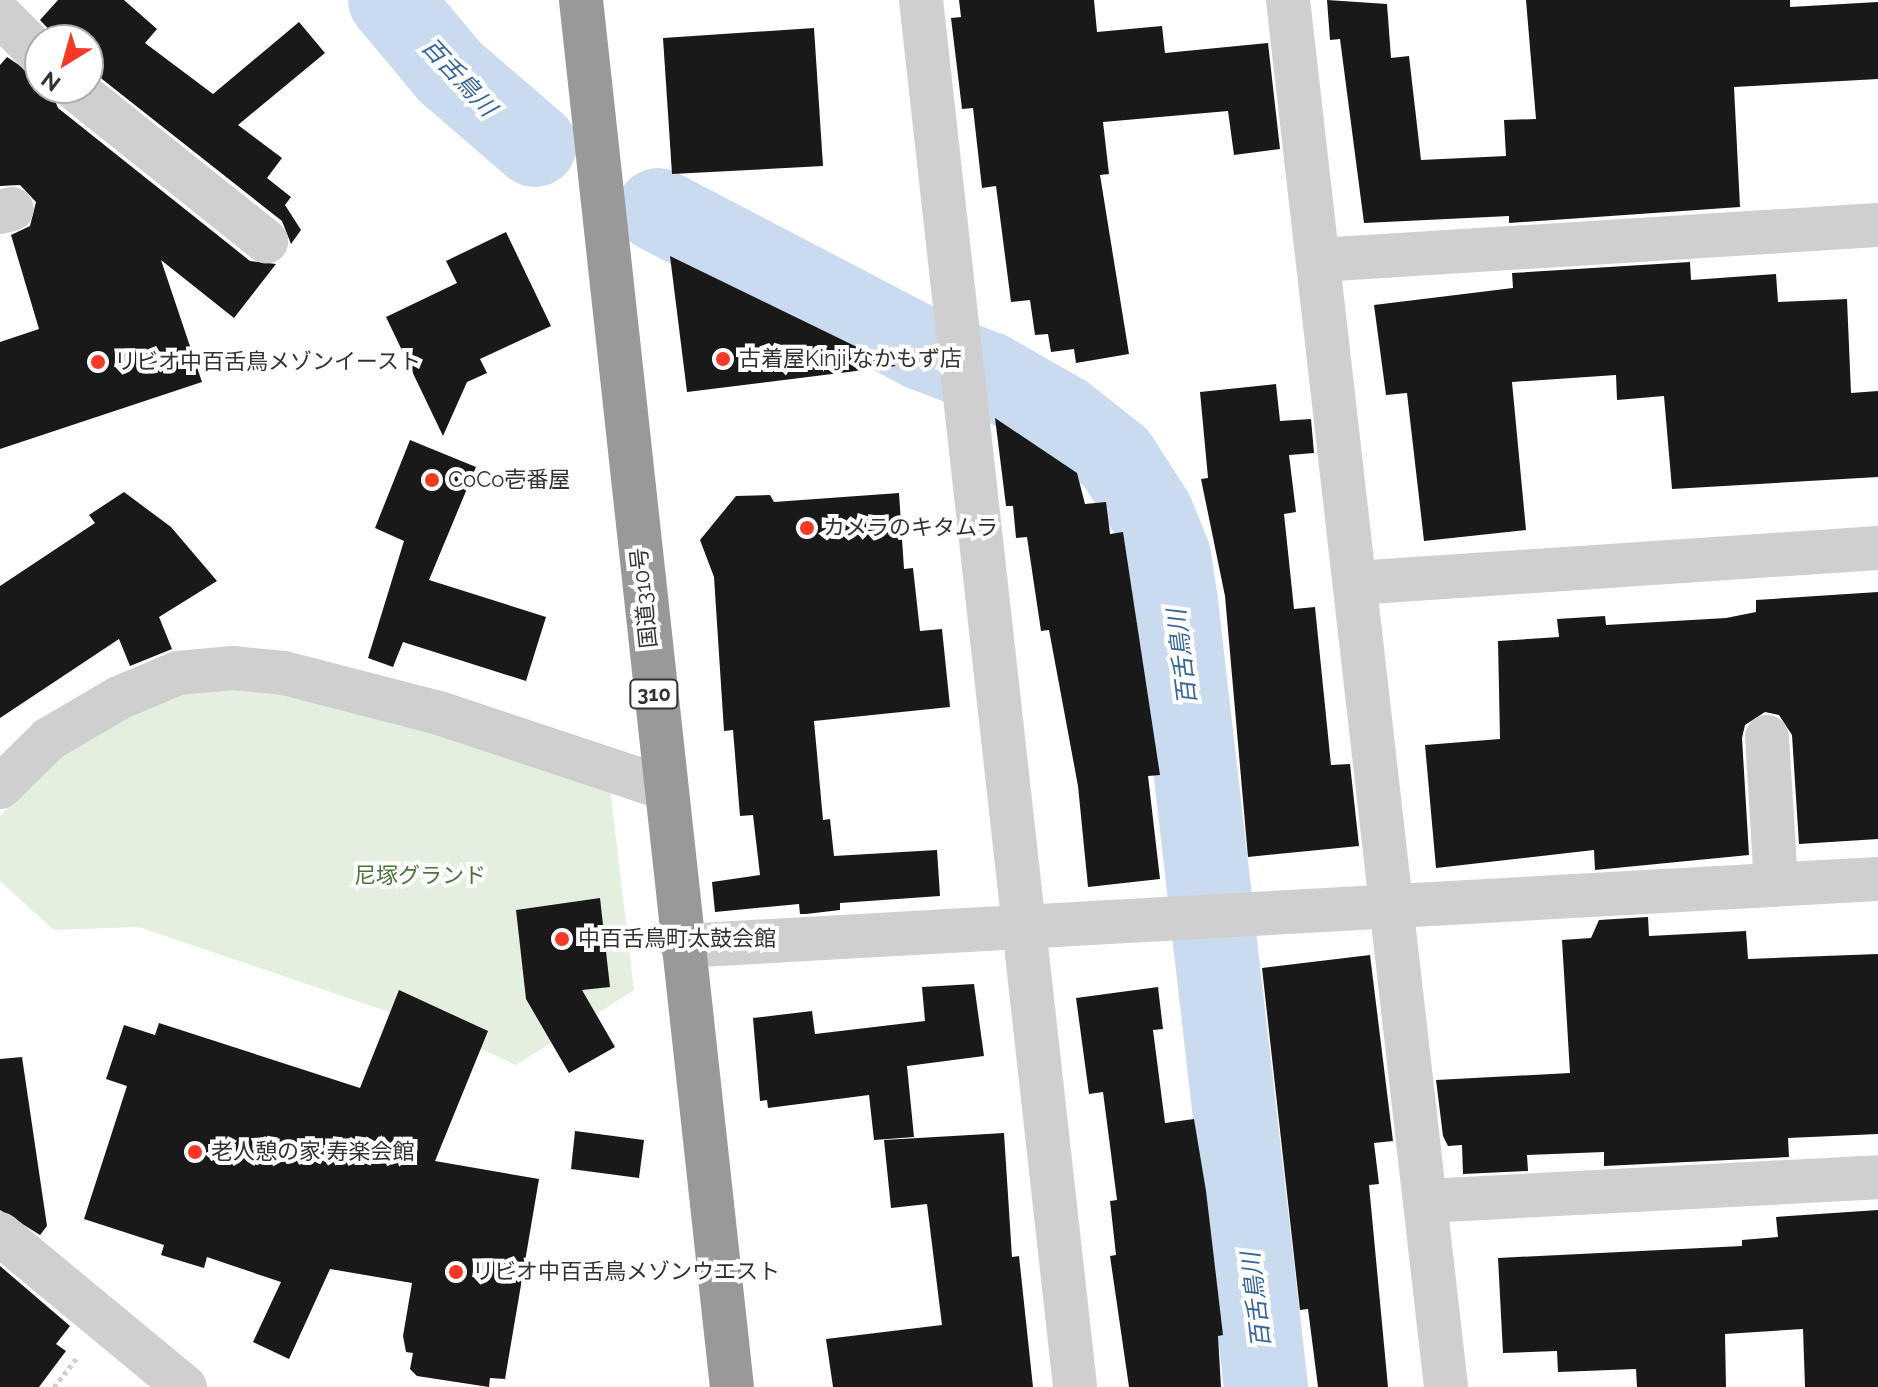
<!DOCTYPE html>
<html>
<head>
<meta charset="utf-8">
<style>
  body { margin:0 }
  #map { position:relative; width:1878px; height:1387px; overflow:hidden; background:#fff; font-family:Raleway,"Noto Sans JP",sans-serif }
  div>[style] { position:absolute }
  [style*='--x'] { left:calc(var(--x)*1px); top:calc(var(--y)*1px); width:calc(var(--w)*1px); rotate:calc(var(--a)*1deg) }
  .green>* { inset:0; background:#e5efdf }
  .river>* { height:84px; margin:-42px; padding:0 42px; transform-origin:42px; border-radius:42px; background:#cadbf0 }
  .building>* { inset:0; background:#191919 }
  .path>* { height:5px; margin-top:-2.5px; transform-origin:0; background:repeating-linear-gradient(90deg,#cfcfcf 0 4px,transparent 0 8px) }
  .minor>* { height:44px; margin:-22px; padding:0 22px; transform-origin:22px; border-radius:22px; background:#cfcfcf }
  .highway>* { height:44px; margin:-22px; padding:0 22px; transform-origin:22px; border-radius:22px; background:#999 }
  .dots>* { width:22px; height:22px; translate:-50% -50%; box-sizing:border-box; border:4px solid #fff; border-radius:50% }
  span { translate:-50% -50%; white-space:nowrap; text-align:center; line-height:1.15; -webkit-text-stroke:8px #fff; paint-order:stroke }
  .shield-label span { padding:2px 6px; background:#fff; border:2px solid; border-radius:6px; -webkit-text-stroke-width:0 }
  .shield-label { font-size:20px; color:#323232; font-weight:700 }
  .poi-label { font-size:22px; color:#323232 }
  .left { translate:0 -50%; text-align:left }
  .street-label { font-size:22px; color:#323232 }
  .park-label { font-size:22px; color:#4b733a }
  .water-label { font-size:24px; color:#36659d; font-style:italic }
  .north { position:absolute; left:24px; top:24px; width:80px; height:80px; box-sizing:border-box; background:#fff; border:2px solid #adadad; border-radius:50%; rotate:217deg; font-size:22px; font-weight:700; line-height:32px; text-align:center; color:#323232 }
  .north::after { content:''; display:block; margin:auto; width:28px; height:36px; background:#f63927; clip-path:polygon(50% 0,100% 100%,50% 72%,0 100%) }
</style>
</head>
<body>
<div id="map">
  <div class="green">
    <i style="clip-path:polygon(179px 686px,310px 694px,610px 788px,634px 990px,516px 1065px,433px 1027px,139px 927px,54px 930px,0 881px,0 816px,62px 749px)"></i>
  </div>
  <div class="river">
    <i style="--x:390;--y:0;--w:94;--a:50.2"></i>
    <i style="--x:450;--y:72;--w:112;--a:40.7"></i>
    <i style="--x:658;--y:210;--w:300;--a:27.6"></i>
    <i style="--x:924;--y:349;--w:70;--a:21"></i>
    <i style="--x:989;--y:374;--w:86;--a:29.8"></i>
    <i style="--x:1064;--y:417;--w:66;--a:38.3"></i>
    <i style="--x:1116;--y:458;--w:67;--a:57.3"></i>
    <i style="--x:1152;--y:514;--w:45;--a:68"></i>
    <i style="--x:1169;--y:556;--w:47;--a:81.3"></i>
    <i style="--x:1176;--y:602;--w:790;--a:83.46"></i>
  </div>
  <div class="building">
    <i style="clip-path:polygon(58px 0,124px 0,157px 29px,145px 43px,213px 94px,299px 22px,325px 53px,238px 125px,282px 158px,267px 178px,291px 197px,285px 205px,301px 230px,291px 244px,282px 221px,88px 68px,88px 40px,59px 40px,40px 20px)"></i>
    <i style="clip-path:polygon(959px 0,1094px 0,1097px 32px,1162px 26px,1165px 53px,1268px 43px,1280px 149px,1234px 155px,1228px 111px,1103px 122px,1109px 174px,1100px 175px,1129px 354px,1076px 363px,1074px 349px,1051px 352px,1048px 334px,1035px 335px,1030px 300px,1011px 302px,996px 186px,982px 188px,973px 108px,962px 109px,951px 18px,961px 17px)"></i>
    <i style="clip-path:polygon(1327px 0,1387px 4px,1391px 58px,1409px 56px,1421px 160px,1506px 156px,1504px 120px,1536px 119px,1526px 0,1790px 0,1790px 7px,1878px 2px,1878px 79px,1734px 87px,1740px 207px,1509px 223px,1509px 216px,1364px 223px,1340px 39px,1330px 40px)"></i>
    <i style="clip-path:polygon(814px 28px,823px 166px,672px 174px,663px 38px)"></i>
    <i style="clip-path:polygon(7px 57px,40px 79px,40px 88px,50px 88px,58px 108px,250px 261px,276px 264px,234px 318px,161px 260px,202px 382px,0 449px,0 342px,39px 329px,11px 235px,30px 226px,36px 202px,20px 185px,0 186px,0 65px)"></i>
    <i style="clip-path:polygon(506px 232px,551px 326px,480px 359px,487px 373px,467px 382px,443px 436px,386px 317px,457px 283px,446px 261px)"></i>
    <i style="clip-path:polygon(670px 256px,896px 366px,687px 392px)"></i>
    <i style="clip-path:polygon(1690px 262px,1691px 280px,1776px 274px,1778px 302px,1847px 299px,1851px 393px,1878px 391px,1878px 477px,1672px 489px,1664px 396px,1617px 400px,1616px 375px,1512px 382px,1526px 530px,1424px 541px,1407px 393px,1386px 395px,1374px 305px,1513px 288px,1512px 273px)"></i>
    <i style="clip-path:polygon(1276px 384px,1280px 421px,1311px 419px,1314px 453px,1289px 455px,1296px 512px,1284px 514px,1294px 609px,1315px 607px,1331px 765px,1350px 764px,1359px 846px,1248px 857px,1225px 596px,1201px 479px,1208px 478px,1200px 392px)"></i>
    <i style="clip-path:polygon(995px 418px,1077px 473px,1085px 504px,1106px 502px,1110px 534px,1123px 532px,1160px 775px,1148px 776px,1160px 879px,1088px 887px,1078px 786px,1049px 630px,1041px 631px,1027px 537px,1016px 538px,1013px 506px,1006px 506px)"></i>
    <i style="clip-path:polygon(410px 440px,476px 467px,429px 580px,546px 617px,526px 681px,403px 642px,393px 667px,368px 658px,404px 541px,375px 528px)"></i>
    <i style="clip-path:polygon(124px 492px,171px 527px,217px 581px,159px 617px,172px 649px,130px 666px,119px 639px,0 718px,0 586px,95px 523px,89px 515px)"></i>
    <i style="clip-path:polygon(899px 493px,904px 569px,913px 568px,920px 631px,942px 629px,950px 707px,814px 721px,823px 820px,830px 819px,834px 856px,937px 850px,940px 896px,840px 903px,840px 910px,806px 914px,800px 914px,799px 904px,715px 912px,712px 882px,760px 875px,753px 815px,740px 816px,733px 730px,724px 731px,714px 577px,700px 540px,736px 496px,770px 495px,774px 502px)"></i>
    <i style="clip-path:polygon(1878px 592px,1878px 839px,1799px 844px,1792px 735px,1779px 715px,1765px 712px,1745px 725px,1742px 738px,1749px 855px,1595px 870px,1594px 850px,1436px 868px,1425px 745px,1500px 739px,1498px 641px,1559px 637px,1557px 619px,1605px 616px,1606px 625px,1726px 618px,1756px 612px,1756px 600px)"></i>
    <i style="clip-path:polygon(600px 898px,610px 987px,582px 990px,615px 1047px,569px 1073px,526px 999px,516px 910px)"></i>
    <i style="clip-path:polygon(1648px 917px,1649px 936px,1746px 931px,1748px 959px,1878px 954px,1878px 1134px,1788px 1138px,1789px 1157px,1604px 1166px,1604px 1152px,1527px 1155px,1528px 1171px,1463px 1174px,1462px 1145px,1448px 1146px,1443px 1136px,1436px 1080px,1570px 1073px,1562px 940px,1591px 938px,1599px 920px)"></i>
    <i style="clip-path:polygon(1370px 955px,1393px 1141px,1374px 1143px,1379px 1184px,1369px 1185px,1388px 1387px,1318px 1387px,1308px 1309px,1300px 1310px,1262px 968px)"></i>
    <i style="clip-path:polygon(974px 984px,984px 1056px,907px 1066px,914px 1137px,874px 1140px,869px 1095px,768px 1108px,767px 1100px,760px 1101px,753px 1018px,812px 1011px,815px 1034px,925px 1021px,922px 987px)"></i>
    <i style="clip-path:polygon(1158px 987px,1163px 1029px,1153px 1030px,1165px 1123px,1194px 1119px,1206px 1191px,1223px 1335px,1218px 1336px,1221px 1387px,1129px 1387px,1110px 1256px,1116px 1255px,1110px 1201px,1117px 1200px,1103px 1092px,1089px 1094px,1076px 998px)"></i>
    <i style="clip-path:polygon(399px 990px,488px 1031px,435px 1161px,539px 1179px,505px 1379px,490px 1378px,489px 1387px,417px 1376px,410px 1369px,413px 1353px,406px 1352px,403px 1336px,412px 1283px,330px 1269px,289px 1359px,253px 1342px,281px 1282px,207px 1257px,204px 1268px,161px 1255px,164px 1245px,84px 1219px,127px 1086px,106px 1079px,124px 1025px,155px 1035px,159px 1023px,360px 1088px)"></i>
    <i style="clip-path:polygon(22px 1057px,47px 1226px,40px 1235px,0 1210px,0 1059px)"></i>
    <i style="clip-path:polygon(575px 1131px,644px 1140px,639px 1178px,571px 1169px)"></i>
    <i style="clip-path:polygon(1004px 1133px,1012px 1257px,1019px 1256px,1033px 1387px,833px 1387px,826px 1339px,942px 1325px,927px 1204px,891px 1208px,884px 1140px)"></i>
    <i style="clip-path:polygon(1878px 1210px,1878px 1387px,1805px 1387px,1803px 1329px,1725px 1334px,1726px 1387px,1637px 1387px,1636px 1369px,1558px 1372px,1557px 1351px,1503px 1353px,1498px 1258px,1742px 1246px,1742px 1240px,1778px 1237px,1776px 1217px)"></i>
    <i style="clip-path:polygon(0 1266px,70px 1326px,56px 1344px,66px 1351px,39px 1387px,0 1387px)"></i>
  </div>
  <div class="path">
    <i style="--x:54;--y:1387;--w:39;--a:-52"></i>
  </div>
  <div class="minor">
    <i style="--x:921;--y:0;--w:1396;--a:83.66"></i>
    <i style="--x:1288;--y:0;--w:1396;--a:83.5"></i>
    <i style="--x:0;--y:15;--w:57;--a:45"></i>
    <i style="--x:74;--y:88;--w:246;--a:38.6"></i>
    <i style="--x:0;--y:212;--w:12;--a:-14"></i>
    <i style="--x:1319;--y:260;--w:560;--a:-3.58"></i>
    <i style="--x:1355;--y:583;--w:524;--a:-3.83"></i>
    <i style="--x:1767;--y:737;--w:148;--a:86.5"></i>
    <i style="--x:0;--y:787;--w:69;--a:-44.4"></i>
    <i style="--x:49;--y:739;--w:81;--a:-30.4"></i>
    <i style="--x:119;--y:698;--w:64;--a:-23"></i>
    <i style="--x:178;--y:673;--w:55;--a:-5.2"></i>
    <i style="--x:233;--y:668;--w:51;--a:5.6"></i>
    <i style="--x:284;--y:673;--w:160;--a:14.5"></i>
    <i style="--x:439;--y:713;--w:237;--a:18.4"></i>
    <i style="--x:682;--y:946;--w:1198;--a:-3.21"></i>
    <i style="--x:1425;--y:1201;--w:454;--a:-3"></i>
    <i style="--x:0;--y:1234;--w:240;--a:39.6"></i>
  </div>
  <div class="highway">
    <i style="--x:581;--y:0;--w:1395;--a:83.79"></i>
  </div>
  <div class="dots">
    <i style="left:723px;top:359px;background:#f63927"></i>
    <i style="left:98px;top:362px;background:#f63927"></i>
    <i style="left:432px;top:480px;background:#f63927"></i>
    <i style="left:807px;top:528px;background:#f63927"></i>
    <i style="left:562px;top:939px;background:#f63927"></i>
    <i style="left:195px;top:1152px;background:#f63927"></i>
    <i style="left:456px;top:1272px;background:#f63927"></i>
  </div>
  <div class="shield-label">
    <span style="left:654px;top:694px">310</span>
  </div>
  <div class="poi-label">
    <span class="left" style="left:739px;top:359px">古着屋Kinji なかもず店</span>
    <span class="left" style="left:114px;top:362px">リビオ中百舌鳥メゾンイースト</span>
    <span class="left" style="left:448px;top:480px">CoCo壱番屋</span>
    <span class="left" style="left:823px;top:528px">カメラのキタムラ</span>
    <span class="left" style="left:578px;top:939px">中百舌鳥町太鼓会館</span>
    <span class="left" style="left:211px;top:1152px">老人憩の家 寿楽会館</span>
    <span class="left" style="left:472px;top:1272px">リビオ中百舌鳥メゾンウエスト</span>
  </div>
  <div class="street-label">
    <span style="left:644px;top:598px;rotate:-96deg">国道310号</span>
  </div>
  <div class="park-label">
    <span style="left:420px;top:876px">尼塚グランド</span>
  </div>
  <div class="water-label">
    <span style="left:459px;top:77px;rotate:47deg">百舌鳥川</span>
    <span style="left:1182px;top:657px;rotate:-97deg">百舌鳥川</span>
    <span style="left:1256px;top:1300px;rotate:-97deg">百舌鳥川</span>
  </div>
  <div class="north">N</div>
</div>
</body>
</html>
